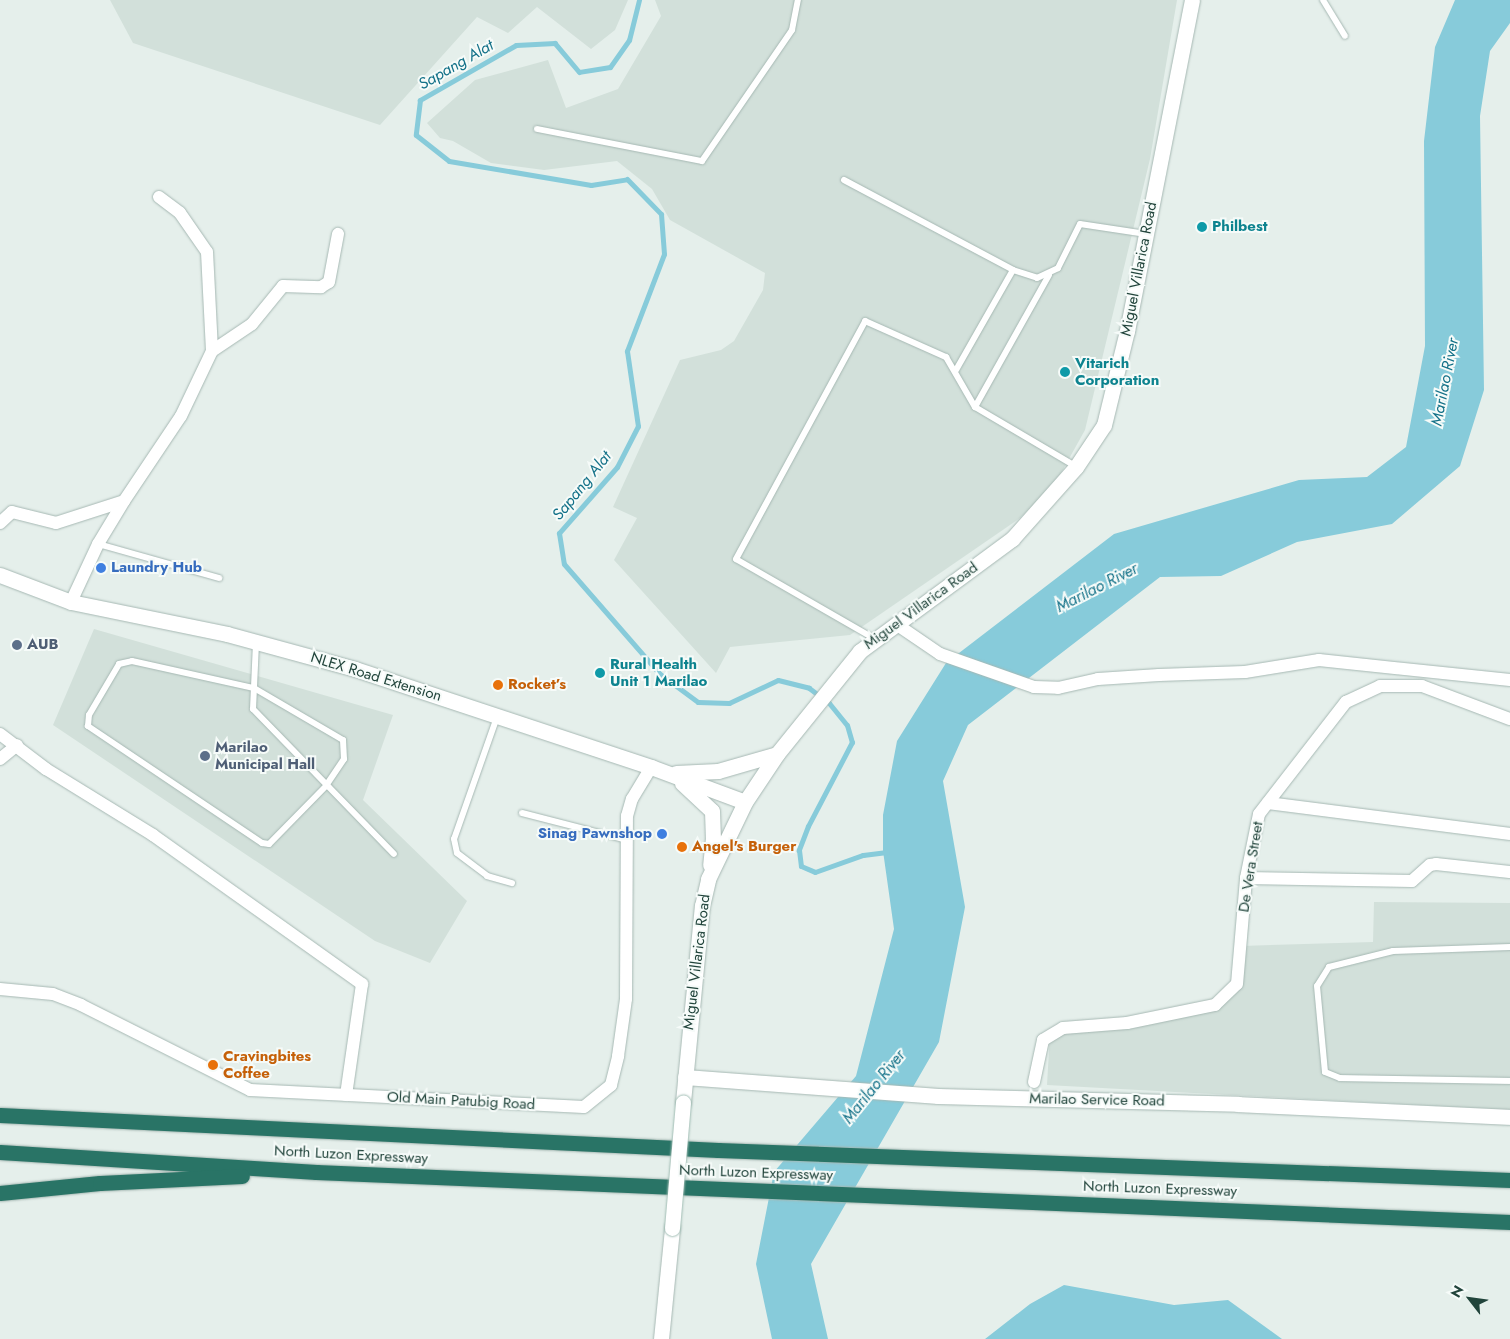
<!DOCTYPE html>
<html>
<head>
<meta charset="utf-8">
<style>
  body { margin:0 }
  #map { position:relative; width:1510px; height:1339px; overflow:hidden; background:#e5efeb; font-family:Jost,sans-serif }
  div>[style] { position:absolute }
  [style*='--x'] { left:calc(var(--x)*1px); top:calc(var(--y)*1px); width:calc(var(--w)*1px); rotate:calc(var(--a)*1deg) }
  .built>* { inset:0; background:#d2e0da }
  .water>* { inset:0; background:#87cbda }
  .stream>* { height:5px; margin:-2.5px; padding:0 2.5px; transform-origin:2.5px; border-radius:2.5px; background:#87cbda }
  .roads { filter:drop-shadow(0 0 1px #a6b8b3) drop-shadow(0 0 1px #a6b8b3) }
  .service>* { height:6px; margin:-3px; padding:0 3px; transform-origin:3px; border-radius:3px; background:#fff }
  .minor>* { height:12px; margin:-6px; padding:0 6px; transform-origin:6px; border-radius:6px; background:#fff }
  .tertiary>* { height:15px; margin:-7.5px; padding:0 7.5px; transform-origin:7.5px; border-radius:7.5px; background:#fff }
  .secondary>* { height:15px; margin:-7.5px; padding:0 7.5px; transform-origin:7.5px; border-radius:7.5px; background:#fff }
  .motorway>* { height:15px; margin:-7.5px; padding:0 7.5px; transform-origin:7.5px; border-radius:7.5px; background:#297466 }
  .bridges { filter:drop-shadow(0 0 1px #a1bdb4) drop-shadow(0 0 1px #a1bdb4) }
  .secondary-bridge>* { height:15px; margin:-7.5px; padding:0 7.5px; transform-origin:7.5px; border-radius:7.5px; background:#fff }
  .dots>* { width:14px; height:14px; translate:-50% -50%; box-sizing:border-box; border:2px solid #f6fbf9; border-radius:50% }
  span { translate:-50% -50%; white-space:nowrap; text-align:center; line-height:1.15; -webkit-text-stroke:4px #f6fbf9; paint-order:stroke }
  .culture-label { font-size:15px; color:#0d838f; font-weight:700 }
  .left { translate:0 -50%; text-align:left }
  .street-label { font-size:15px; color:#21443b }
  .shop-label { font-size:15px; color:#366cbe; font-weight:700 }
  .right { translate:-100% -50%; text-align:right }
  .service-label { font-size:15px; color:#4e5e75; font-weight:700 }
  .food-label { font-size:15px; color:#c56008; font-weight:700 }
  .water-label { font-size:16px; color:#137188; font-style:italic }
  .north { position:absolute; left:1445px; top:1274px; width:50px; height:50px; -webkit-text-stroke:4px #f6fbf9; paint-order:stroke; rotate:300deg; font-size:14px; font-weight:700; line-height:20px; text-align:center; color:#21443b }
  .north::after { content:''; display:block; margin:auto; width:18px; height:22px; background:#21443b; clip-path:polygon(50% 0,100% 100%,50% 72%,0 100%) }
</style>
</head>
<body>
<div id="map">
  <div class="built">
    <i style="clip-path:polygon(110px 0,628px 0,615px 30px,591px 49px,537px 7px,508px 33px,477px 17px,380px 125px,133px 43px)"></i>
    <i style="clip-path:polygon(655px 0,1177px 0,1150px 159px,1085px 430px,1055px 484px,1020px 518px,850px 635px,730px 647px,716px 673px,614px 560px,637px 518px,613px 507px,680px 360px,721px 350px,734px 341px,763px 290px,765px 273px,670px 220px,652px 189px,617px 161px,544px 170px,491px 163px,453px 141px,440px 138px,427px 123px,475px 80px,548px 60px,566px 108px,618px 89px,661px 16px)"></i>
    <i style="clip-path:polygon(94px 629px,393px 715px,363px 800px,467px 901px,430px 963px,375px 941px,53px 725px)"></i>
    <i style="clip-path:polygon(1374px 902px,1510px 903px,1510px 1110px,1047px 1085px,1050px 1033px,1215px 1009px,1236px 989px,1241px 946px,1373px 942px)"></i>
  </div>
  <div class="water">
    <i style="clip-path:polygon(1455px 0,1510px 0,1510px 23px,1490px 51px,1480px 116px,1484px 390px,1460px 466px,1392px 524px,1297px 542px,1221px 576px,1160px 577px,968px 725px,943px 781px,965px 907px,939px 1042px,811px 1264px,828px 1339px,772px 1339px,756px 1264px,774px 1172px,856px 1076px,894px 929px,883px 851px,883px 815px,897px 741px,946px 663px,1114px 534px,1299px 480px,1367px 477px,1406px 447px,1425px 346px,1424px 141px,1435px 47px)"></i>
    <i style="clip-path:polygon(1064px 1285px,1174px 1305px,1228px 1300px,1282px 1339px,985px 1339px,1030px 1304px)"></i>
  </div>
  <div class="stream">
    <i style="--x:639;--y:0;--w:41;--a:104"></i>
    <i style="--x:629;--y:40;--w:33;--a:125"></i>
    <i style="--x:610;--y:67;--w:31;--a:171"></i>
    <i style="--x:579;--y:72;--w:38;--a:-130"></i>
    <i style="--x:555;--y:43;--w:39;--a:177"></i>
    <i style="--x:516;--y:45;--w:111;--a:150.2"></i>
    <i style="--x:420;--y:100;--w:35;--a:97"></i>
    <i style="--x:416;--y:135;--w:42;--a:38.2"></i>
    <i style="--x:449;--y:161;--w:144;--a:9.6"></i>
    <i style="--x:591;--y:185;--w:36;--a:-9"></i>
    <i style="--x:627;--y:179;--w:49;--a:45.8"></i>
    <i style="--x:661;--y:214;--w:40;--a:85.7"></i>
    <i style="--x:664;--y:254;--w:104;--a:110.9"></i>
    <i style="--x:627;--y:351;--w:76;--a:81.7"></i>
    <i style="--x:638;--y:426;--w:46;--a:117.1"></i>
    <i style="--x:617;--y:467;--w:88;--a:131.3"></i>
    <i style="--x:559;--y:533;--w:31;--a:81"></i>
    <i style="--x:564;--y:564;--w:146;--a:48.9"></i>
    <i style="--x:660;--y:674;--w:47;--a:36.4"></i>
    <i style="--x:698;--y:702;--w:31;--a:2"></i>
    <i style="--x:729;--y:703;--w:54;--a:-25.1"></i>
    <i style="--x:778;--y:680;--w:32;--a:14"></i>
    <i style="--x:809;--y:688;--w:25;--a:37"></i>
    <i style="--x:829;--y:703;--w:28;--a:51"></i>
    <i style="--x:847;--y:725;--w:18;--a:74"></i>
    <i style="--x:852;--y:742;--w:95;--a:117.6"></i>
    <i style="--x:808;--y:826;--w:26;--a:111"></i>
    <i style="--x:799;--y:850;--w:16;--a:83"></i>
    <i style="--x:801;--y:866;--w:15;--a:23"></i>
    <i style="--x:815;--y:872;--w:51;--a:-19.5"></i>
    <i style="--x:863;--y:855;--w:24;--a:-7"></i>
  </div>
  <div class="roads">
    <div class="service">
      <i style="--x:1323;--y:0;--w:42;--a:58.6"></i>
      <i style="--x:537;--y:129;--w:168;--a:11"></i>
      <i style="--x:702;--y:161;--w:159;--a:-55.5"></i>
      <i style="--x:792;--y:30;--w:31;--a:-79"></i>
      <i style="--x:844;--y:180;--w:191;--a:28"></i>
      <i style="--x:1013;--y:270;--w:25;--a:18"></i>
      <i style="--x:1037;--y:278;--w:23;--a:-25"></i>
      <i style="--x:1058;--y:268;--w:49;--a:-63.4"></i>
      <i style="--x:1080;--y:224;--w:67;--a:8.6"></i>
      <i style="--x:1049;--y:275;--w:151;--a:119.3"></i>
      <i style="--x:975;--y:407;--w:116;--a:30.5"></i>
      <i style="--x:956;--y:370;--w:115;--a:-60.3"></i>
      <i style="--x:98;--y:544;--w:126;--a:15.7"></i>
      <i style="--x:875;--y:639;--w:160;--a:-150.1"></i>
      <i style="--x:736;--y:559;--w:271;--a:-61.5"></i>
      <i style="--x:865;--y:321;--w:89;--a:24"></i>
      <i style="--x:946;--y:357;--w:58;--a:59.9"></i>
      <i style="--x:256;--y:643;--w:66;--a:92.6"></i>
      <i style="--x:253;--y:709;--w:202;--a:45.8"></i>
      <i style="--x:132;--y:661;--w:125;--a:12.5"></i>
      <i style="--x:254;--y:688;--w:103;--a:30.3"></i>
      <i style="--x:343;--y:740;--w:19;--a:87"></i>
      <i style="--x:344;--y:759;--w:32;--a:124"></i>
      <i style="--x:326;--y:786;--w:81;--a:134.5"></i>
      <i style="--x:269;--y:844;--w:7;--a:-172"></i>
      <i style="--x:262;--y:843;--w:210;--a:-146.1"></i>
      <i style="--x:88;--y:726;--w:11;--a:-85"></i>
      <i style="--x:89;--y:715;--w:59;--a:-59.5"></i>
      <i style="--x:119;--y:664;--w:13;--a:-13"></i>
      <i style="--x:497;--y:717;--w:129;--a:109.4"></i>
      <i style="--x:454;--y:839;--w:14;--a:78"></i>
      <i style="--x:457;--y:853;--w:38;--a:37"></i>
      <i style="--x:487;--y:876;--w:26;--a:16"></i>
      <i style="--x:522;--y:813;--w:108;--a:14.4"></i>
      <i style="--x:1510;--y:947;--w:117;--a:178"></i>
      <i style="--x:1393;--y:951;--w:66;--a:166"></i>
      <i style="--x:1329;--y:967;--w:22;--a:122"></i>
      <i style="--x:1317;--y:986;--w:86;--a:84.7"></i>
      <i style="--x:1325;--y:1072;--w:16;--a:22"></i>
      <i style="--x:1340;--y:1078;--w:170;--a:1"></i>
    </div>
    <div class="minor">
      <i style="--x:159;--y:197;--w:26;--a:37"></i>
      <i style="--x:180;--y:213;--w:47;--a:55.3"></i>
      <i style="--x:207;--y:252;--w:99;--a:87.1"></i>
      <i style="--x:0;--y:523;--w:16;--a:-43"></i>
      <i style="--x:12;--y:512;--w:45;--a:14"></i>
      <i style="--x:56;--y:523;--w:71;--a:-17.9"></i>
      <i style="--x:124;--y:501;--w:102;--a:-56.2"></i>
      <i style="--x:181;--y:416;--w:72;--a:-64.5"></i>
      <i style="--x:212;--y:351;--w:48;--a:-34"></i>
      <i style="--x:252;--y:324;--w:49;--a:-50.8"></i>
      <i style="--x:283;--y:286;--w:38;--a:2"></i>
      <i style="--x:321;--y:287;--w:9;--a:-32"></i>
      <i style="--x:329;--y:282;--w:49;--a:-79.4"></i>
      <i style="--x:71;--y:602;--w:64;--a:-65"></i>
      <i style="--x:98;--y:544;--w:50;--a:-58.8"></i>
      <i style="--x:896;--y:624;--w:53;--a:34.3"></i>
      <i style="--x:940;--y:654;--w:100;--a:19.3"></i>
      <i style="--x:1034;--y:687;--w:24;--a:2"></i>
      <i style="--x:1058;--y:688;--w:41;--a:-12.7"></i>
      <i style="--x:1098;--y:679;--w:61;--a:-3.8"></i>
      <i style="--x:1159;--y:675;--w:86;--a:-2"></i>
      <i style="--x:1245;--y:672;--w:75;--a:-9.2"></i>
      <i style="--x:1319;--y:660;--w:192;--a:6"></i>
      <i style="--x:0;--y:734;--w:58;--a:37.3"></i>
      <i style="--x:46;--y:769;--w:126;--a:31.7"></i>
      <i style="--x:153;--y:835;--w:257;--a:35.5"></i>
      <i style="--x:362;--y:984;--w:112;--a:98.2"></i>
      <i style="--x:0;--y:759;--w:22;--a:-39"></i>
      <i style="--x:1268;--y:803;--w:244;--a:7.3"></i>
      <i style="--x:1246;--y:878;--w:166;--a:1"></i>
      <i style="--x:1412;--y:881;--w:24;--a:-42"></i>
      <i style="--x:1430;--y:865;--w:6;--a:-9"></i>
      <i style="--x:1436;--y:864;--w:74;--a:6.2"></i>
      <i style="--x:0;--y:989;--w:53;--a:5.4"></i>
      <i style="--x:53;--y:994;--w:30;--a:21"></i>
      <i style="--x:81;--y:1005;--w:189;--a:26.7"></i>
      <i style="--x:250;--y:1090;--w:334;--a:2.9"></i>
      <i style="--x:584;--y:1107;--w:35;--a:-39"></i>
      <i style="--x:611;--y:1085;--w:30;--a:-76"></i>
      <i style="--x:618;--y:1056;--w:58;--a:-82"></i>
      <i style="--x:626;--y:999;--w:183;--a:-89.7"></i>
      <i style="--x:627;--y:816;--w:18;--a:-74"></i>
      <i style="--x:632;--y:799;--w:37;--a:-59"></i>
      <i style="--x:1034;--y:1082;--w:43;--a:-77.9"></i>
      <i style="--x:1043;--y:1040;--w:23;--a:-31"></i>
      <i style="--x:1063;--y:1028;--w:64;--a:-4.5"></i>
      <i style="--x:1127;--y:1023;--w:90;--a:-11.6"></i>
      <i style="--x:1215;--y:1005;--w:30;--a:-44"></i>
      <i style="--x:1237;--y:984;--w:106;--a:-85.1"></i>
      <i style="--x:1246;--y:878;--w:65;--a:-78.5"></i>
      <i style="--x:1259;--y:814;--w:142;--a:-52.2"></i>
      <i style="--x:1346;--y:702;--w:38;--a:-25"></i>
      <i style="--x:1380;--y:686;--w:42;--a:0"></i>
      <i style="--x:1422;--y:686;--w:94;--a:20.6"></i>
    </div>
    <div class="tertiary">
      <i style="--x:685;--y:1077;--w:254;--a:4.3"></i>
      <i style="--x:938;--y:1096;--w:300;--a:1.5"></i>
      <i style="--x:1238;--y:1104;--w:272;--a:2.7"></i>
    </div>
    <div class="secondary">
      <i style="--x:0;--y:575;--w:76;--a:20.8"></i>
      <i style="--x:71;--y:602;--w:159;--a:11.6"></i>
      <i style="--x:227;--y:634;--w:133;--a:15.3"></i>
      <i style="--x:355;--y:669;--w:312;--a:18.3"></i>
      <i style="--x:651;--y:767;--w:100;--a:20.4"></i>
      <i style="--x:676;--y:773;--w:42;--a:-2.7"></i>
      <i style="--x:718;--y:771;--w:61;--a:-16.1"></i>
      <i style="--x:682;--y:783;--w:41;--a:43"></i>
      <i style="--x:712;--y:811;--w:27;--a:88"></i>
      <i style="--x:713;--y:838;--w:27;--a:96"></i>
      <i style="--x:683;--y:1102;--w:197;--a:-84.5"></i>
      <i style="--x:702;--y:906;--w:28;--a:-77"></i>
      <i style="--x:708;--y:879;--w:85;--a:-64.3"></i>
      <i style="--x:745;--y:802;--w:58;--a:-56.3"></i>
      <i style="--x:777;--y:754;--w:132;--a:-51.1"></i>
      <i style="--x:860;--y:651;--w:189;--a:-36.4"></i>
      <i style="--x:1012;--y:539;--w:96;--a:-48.4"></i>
      <i style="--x:1076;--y:467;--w:50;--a:-56.3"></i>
      <i style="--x:1104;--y:425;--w:97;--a:-76.3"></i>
      <i style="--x:1127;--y:331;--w:337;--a:-78.9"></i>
      <i style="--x:661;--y:1339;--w:112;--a:-84.3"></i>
    </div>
    <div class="motorway">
      <i style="--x:0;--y:1115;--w:719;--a:2.79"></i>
      <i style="--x:718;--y:1150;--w:793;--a:2.17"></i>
      <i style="--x:0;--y:1152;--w:317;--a:3.6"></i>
      <i style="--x:316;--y:1172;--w:1195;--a:2.4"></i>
      <i style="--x:0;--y:1193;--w:100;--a:-5.7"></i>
      <i style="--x:100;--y:1183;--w:142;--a:-2.8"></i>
    </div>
  </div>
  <div class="bridges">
    <div class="secondary-bridge">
      <i style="--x:672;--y:1228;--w:126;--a:-85"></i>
    </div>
  </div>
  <div class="dots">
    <i style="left:1202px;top:227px;background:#0f9aa8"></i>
    <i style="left:1065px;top:372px;background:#0f9aa8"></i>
    <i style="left:101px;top:568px;background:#3f7fe0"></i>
    <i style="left:17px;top:645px;background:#5c6f8a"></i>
    <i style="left:600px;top:673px;background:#0f9aa8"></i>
    <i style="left:498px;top:685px;background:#e8710a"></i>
    <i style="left:205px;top:756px;background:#5c6f8a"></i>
    <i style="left:662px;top:834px;background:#3f7fe0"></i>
    <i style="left:682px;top:847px;background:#e8710a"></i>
    <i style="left:213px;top:1065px;background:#e8710a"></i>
  </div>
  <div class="culture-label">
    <span class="left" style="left:1212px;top:227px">Philbest</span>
    <span class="left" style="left:1075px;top:372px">Vitarich<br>Corporation</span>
    <span class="left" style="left:610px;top:673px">Rural Health<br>Unit 1 Marilao</span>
  </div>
  <div class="street-label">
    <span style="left:1139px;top:269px;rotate:-79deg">Miguel Villarica Road</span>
    <span style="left:921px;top:606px;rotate:-36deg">Miguel Villarica Road</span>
    <span style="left:376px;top:677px;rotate:17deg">NLEX Road Extension</span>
    <span style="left:1251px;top:867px;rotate:-81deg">De Vera Street</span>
    <span style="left:697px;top:962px;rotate:-83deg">Miguel Villarica Road</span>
    <span style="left:1097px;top:1100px;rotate:1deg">Marilao Service Road</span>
    <span style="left:461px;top:1101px;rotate:3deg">Old Main Patubig Road</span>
    <span style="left:351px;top:1155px;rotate:3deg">North Luzon Expressway</span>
    <span style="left:756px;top:1173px;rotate:2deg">North Luzon Expressway</span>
    <span style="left:1160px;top:1189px;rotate:2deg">North Luzon Expressway</span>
  </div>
  <div class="shop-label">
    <span class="left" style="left:111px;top:568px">Laundry Hub</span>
    <span class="right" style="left:652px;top:834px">Sinag Pawnshop</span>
  </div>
  <div class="service-label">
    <span class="left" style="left:27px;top:645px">AUB</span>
    <span class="left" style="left:215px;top:756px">Marilao<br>Municipal Hall</span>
  </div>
  <div class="food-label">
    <span class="left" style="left:508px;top:685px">Rocket’s</span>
    <span class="left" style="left:692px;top:847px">Angel's Burger</span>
    <span class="left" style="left:223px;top:1065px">Cravingbites<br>Coffee</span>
  </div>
  <div class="water-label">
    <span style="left:456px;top:65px;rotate:-30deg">Sapang Alat</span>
    <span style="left:1445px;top:382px;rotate:-79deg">Marilao River</span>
    <span style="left:582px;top:486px;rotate:-51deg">Sapang Alat</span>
    <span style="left:1097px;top:588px;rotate:-27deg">Marilao River</span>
    <span style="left:874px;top:1087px;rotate:-51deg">Marilao River</span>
  </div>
  <div class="north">N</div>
</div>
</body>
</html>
